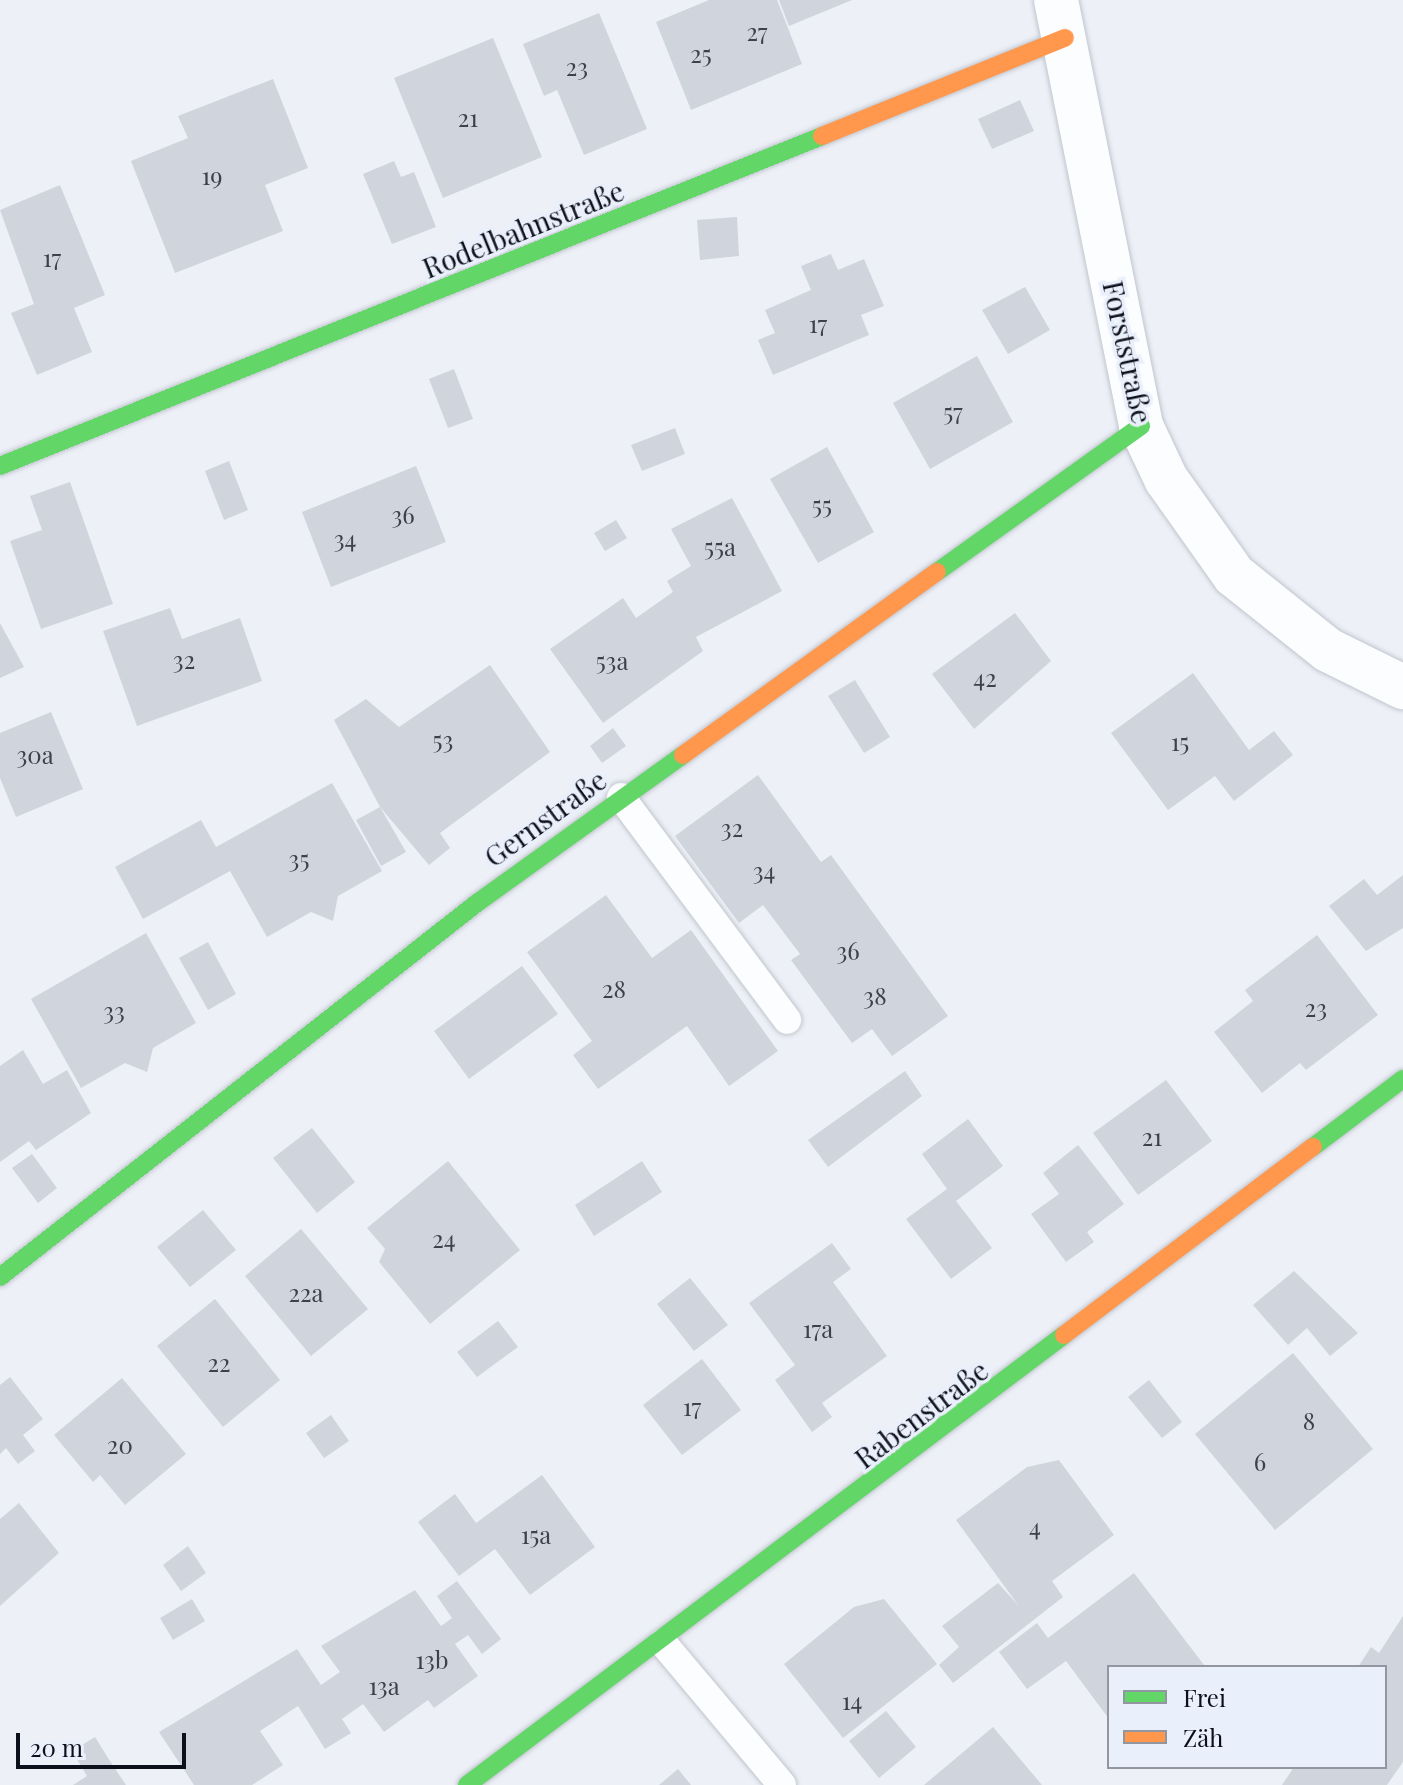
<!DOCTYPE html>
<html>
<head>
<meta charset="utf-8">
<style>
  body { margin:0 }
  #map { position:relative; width:1403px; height:1785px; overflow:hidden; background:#edf0f7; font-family:"Playfair Display",serif }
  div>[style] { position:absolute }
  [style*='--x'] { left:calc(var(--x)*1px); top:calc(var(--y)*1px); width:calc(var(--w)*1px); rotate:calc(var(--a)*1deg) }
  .building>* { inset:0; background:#d0d4dd }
  .roads { filter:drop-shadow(0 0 2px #c1c5cd) drop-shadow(0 0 2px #c1c5cd) }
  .lane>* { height:28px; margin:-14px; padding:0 14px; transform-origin:14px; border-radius:14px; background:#fcfdfe }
  .street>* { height:44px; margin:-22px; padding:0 22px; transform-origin:22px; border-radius:22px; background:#fcfdfe }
  .fast>* { height:18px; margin:-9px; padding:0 9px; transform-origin:9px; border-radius:9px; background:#63d668 }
  .slow>* { height:18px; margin:-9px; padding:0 9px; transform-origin:9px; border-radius:9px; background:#ff974d }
  span { translate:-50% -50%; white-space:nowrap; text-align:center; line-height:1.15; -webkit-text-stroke:7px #e9effb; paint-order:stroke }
  .number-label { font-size:24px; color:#3d414b }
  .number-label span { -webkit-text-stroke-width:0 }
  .street-label { font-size:28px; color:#0c101a }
  .legend { position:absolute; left:1107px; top:1665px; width:280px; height:104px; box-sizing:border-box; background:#e9effb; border:2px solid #9196a1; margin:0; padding:10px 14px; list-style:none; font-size:24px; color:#0c101a }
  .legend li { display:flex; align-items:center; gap:16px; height:40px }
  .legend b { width:40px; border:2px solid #9196a1 }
  .scale { position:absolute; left:16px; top:1733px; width:170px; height:36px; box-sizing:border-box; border:4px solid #0c101a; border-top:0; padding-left:10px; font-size:24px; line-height:28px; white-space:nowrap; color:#0c101a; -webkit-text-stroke:6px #e9effb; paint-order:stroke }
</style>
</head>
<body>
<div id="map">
  <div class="building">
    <i style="clip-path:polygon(709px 0,777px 0,802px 64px,691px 110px,656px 22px)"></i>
    <i style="clip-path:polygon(779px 0,852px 0,789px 26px)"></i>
    <i style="clip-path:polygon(599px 13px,647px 129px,584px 155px,557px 90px,544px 96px,523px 44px)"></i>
    <i style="clip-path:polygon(493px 38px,542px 157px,443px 198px,394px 78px)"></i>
    <i style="clip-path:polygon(273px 79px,308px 168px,265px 185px,283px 231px,175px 273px,131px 161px,188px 138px,178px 116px)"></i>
    <i style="clip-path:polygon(1020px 100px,1034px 131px,992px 149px,978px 119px)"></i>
    <i style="clip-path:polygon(394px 161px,401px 177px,414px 172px,436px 227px,392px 244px,363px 174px)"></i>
    <i style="clip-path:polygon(60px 185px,105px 295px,74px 308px,92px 352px,37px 375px,11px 313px,34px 304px,0 210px)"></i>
    <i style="clip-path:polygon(737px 217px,739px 256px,700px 260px,697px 220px)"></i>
    <i style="clip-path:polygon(831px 254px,838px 270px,864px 259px,884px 306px,861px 315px,869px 335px,773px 375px,758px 340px,775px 333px,765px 310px,811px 290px,801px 266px)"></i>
    <i style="clip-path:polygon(1025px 287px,1050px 330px,1008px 354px,982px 310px)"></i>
    <i style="clip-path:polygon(977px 356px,1013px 422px,930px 469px,893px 403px)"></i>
    <i style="clip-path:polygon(454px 369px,473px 419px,448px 428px,429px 379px)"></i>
    <i style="clip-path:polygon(675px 428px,685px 454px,642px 471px,631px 445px)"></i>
    <i style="clip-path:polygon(827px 447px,874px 532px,818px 563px,770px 479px)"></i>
    <i style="clip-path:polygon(229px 461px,248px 510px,224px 520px,205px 471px)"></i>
    <i style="clip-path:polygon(416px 466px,446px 542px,331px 587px,302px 512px)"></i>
    <i style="clip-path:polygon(70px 482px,113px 604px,41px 629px,10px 541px,42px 530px,30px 496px)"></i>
    <i style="clip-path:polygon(732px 498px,782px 591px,696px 637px,703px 651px,603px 723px,550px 649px,623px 598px,636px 618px,673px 592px,667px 581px,691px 566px,671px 529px)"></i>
    <i style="clip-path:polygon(616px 520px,627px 538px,605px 551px,594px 533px)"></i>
    <i style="clip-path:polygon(170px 608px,182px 639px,240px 618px,262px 681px,137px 726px,103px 631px)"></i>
    <i style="clip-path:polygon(1015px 613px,1051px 661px,974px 729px,932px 674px)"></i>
    <i style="clip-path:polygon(0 623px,24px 667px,0 678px)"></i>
    <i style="clip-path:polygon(490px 665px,550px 752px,440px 833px,450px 848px,429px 865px,380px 807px,334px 720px,366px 699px,399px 727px)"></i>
    <i style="clip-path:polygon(1193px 673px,1249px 750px,1274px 731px,1293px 755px,1234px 801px,1215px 776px,1168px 810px,1111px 733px)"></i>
    <i style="clip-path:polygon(855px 680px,890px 737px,864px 753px,828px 696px)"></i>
    <i style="clip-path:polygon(51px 712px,83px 789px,16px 817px,0 778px,0 733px)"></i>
    <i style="clip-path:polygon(613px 728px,626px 746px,602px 763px,590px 746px)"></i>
    <i style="clip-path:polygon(758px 775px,821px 862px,831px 855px,948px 1016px,892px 1056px,872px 1029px,852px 1043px,791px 960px,800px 954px,763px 905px,739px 923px,675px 836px)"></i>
    <i style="clip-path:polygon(332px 783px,382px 871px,338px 896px,333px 921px,311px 912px,267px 937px,230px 871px,143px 919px,115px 867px,201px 820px,216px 847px)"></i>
    <i style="clip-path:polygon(380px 807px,406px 852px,381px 866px,356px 820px)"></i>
    <i style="clip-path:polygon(1403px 875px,1403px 928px,1366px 951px,1329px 906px,1364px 879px,1377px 895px)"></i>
    <i style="clip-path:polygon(606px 895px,652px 958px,691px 930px,778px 1051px,729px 1086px,687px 1026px,598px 1089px,573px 1055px,592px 1041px,527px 952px)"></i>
    <i style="clip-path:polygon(146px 933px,196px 1023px,153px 1048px,147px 1072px,125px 1063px,81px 1088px,31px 999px)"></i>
    <i style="clip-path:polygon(1317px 935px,1378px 1015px,1306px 1070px,1300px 1063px,1262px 1093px,1214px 1032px,1253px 1001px,1245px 990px)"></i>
    <i style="clip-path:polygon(208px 942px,236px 994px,208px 1010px,179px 958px)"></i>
    <i style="clip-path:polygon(522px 966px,558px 1014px,469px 1079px,434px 1031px)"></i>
    <i style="clip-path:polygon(23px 1050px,43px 1084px,67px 1070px,91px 1113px,36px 1150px,29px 1141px,0 1162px,0 1066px)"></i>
    <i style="clip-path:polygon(905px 1071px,922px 1096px,828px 1167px,808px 1140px)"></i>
    <i style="clip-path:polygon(1166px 1080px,1212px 1141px,1138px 1195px,1093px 1133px)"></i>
    <i style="clip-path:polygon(968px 1119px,1003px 1166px,956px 1201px,992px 1248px,951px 1279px,906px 1219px,947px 1189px,922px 1154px)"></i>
    <i style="clip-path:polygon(312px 1128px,355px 1182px,317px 1213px,273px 1158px)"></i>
    <i style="clip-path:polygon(1078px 1145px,1124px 1204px,1087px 1232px,1094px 1242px,1066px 1262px,1031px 1214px,1059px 1194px,1043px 1173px)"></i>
    <i style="clip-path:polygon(32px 1154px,57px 1188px,38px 1203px,12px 1168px)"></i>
    <i style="clip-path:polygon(448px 1161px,520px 1250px,430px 1324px,379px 1262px,385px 1249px,367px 1228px)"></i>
    <i style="clip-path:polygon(642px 1161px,662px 1192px,594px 1236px,575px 1205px)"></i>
    <i style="clip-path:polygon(203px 1210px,236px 1250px,190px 1287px,157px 1247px)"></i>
    <i style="clip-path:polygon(301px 1229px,368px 1309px,311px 1356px,245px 1276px)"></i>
    <i style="clip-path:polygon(832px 1243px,851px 1269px,833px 1282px,887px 1356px,822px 1403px,832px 1417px,812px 1432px,775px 1380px,795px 1365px,749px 1303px)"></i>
    <i style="clip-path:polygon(1294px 1271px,1358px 1333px,1330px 1356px,1307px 1328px,1288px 1345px,1253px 1305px)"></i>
    <i style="clip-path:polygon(690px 1278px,728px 1325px,694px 1351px,657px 1304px)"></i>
    <i style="clip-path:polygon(215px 1299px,280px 1380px,223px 1427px,157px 1346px)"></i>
    <i style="clip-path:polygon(498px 1321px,518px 1347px,477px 1377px,457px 1352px)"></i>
    <i style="clip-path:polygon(1293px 1353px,1373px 1449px,1275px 1530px,1195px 1434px)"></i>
    <i style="clip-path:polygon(702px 1359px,741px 1410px,682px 1455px,643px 1405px)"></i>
    <i style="clip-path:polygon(10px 1377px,43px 1419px,23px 1435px,35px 1451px,18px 1464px,6px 1448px,0 1454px,0 1385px)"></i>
    <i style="clip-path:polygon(122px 1378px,186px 1454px,125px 1505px,100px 1475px,93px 1482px,54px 1435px)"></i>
    <i style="clip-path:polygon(1149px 1380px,1182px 1422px,1162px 1438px,1128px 1397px)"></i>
    <i style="clip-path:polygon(331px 1415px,349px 1441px,324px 1458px,306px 1433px)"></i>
    <i style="clip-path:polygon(1059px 1460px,1114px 1535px,1052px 1581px,1063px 1597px,953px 1683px,939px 1665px,959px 1647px,942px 1626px,998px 1583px,1019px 1606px,956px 1520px,1027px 1467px)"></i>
    <i style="clip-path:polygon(542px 1475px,595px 1547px,530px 1595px,495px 1549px,459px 1576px,418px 1522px,455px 1494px,476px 1523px)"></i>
    <i style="clip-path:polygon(19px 1503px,59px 1553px,0 1606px,0 1519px)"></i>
    <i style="clip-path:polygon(188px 1546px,206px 1573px,181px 1591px,163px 1565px)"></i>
    <i style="clip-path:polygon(1134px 1573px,1204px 1665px,1109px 1667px,1109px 1719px,1066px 1661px,1027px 1689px,999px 1652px,1037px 1623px,1048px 1638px)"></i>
    <i style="clip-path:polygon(457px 1581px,501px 1639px,482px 1654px,468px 1635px,455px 1644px,478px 1676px,434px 1708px,428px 1700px,384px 1732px,363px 1704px,342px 1719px,351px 1733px,325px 1749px,298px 1706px,260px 1731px,283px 1765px,252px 1785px,194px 1785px,159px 1732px,297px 1649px,321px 1685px,340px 1672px,321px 1646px,415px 1590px,441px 1626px,452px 1618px,437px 1596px)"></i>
    <i style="clip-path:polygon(192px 1599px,205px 1621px,173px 1640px,160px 1618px)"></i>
    <i style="clip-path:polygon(884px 1599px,937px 1664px,843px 1738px,784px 1664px,854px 1607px)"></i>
    <i style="clip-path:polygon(1403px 1616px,1403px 1762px,1387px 1785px,1282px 1785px,1294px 1767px,1385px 1767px,1385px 1667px,1358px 1667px,1371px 1647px,1379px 1653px)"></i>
    <i style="clip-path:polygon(886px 1711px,916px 1747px,879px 1778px,849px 1741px)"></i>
    <i style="clip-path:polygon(993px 1727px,1042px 1785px,924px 1785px)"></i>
    <i style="clip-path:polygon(95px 1737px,108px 1758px,126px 1785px,73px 1785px,87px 1776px,72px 1751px)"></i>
    <i style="clip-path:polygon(678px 1769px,691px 1785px,659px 1785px)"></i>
  </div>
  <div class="roads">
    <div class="lane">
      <i style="--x:621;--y:797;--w:278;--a:53.3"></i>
      <i style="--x:663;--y:1643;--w:185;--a:50"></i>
    </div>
    <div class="street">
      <i style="--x:1056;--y:0;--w:434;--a:78.7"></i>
      <i style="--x:1141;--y:426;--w:59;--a:64.7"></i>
      <i style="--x:1166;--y:479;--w:118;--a:54.7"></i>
      <i style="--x:1234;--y:575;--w:120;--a:38.6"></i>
      <i style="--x:1328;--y:650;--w:84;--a:26.3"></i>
    </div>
    <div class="fast">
      <i style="--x:0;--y:466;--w:886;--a:-21.87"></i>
      <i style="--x:937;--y:572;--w:251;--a:-35.6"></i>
      <i style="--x:1313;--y:1147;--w:113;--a:-37.1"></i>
      <i style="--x:0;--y:1277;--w:606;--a:-38.1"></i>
      <i style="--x:477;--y:903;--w:254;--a:-35.7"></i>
      <i style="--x:467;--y:1785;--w:748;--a:-37.01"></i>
    </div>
    <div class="slow">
      <i style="--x:822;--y:136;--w:262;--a:-22"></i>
      <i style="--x:683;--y:755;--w:313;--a:-35.8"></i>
      <i style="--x:1064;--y:1335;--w:312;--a:-37.1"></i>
    </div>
  </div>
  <div class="number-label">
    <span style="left:757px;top:32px">27</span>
    <span style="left:701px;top:54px">25</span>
    <span style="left:577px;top:67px">23</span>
    <span style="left:468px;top:118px">21</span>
    <span style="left:212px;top:176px">19</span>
    <span style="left:52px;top:258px">17</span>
    <span style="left:818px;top:324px">17</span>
    <span style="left:953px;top:412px">57</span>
    <span style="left:822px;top:505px">55</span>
    <span style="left:403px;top:515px">36</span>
    <span style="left:345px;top:539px">34</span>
    <span style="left:720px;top:547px">55a</span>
    <span style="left:184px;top:660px">32</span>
    <span style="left:612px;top:661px">53a</span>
    <span style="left:985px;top:678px">42</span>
    <span style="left:443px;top:740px">53</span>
    <span style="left:1180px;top:742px">15</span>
    <span style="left:35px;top:755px">30a</span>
    <span style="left:732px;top:828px">32</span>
    <span style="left:299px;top:859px">35</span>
    <span style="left:764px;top:871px">34</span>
    <span style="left:848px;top:951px">36</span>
    <span style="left:614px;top:989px">28</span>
    <span style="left:875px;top:996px">38</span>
    <span style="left:1316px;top:1008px">23</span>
    <span style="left:114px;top:1011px">33</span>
    <span style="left:1152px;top:1137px">21</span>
    <span style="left:444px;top:1239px">24</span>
    <span style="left:306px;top:1293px">22a</span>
    <span style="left:818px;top:1329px">17a</span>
    <span style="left:219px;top:1363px">22</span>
    <span style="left:692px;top:1407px">17</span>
    <span style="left:1309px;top:1421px">8</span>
    <span style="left:120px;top:1445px">20</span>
    <span style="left:1260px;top:1462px">6</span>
    <span style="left:1035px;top:1527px">4</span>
    <span style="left:536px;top:1535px">15a</span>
    <span style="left:432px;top:1660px">13b</span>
    <span style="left:384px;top:1686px">13a</span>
    <span style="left:852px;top:1701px">14</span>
  </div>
  <div class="street-label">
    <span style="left:523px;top:229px;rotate:-22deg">Rodelbahnstraße</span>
    <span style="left:1128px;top:352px;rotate:78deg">Forststraße</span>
    <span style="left:545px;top:818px;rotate:-36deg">Gernstraße</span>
    <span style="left:921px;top:1414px;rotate:-37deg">Rabenstraße</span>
  </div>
  <ul class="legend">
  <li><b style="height:10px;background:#63d668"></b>Frei</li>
  <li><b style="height:10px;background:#ff974d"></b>Zäh</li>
  </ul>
  <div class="scale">20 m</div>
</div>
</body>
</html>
